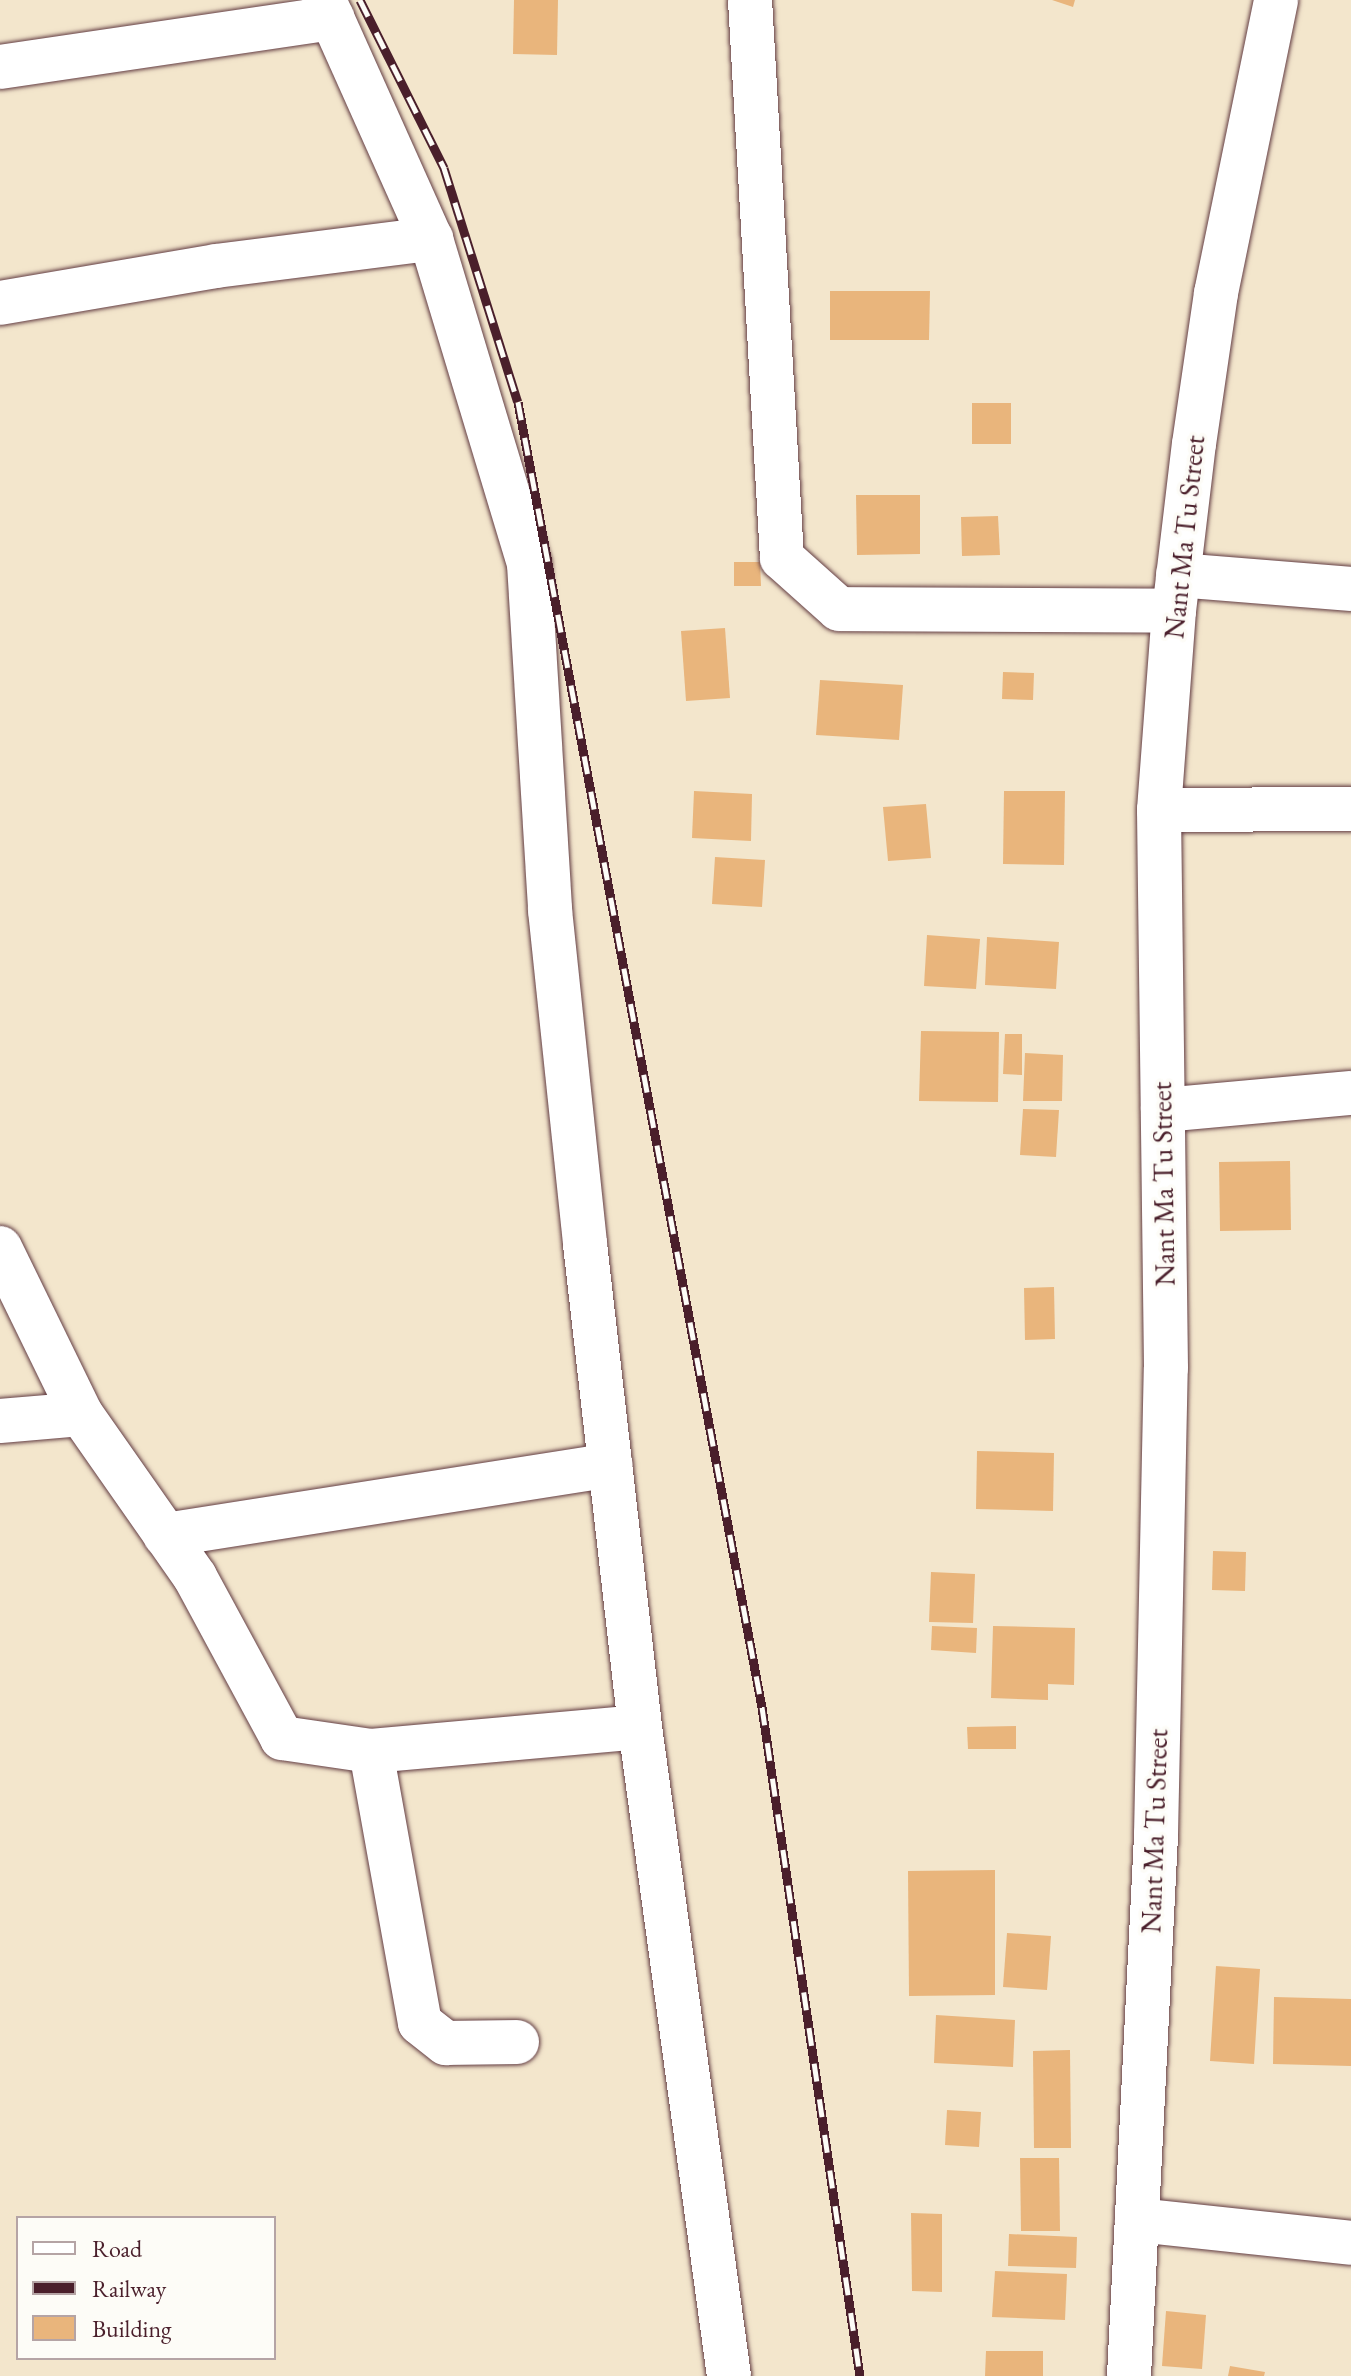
<!DOCTYPE html>
<html>
<head>
<meta charset="utf-8">
<style>
  body { margin:0 }
  #map { position:relative; width:1351px; height:2376px; overflow:hidden; background:#f3e6cc; font-family:"EB Garamond",serif }
  div>[style] { position:absolute }
  [style*='--x'] { left:calc(var(--x)*1px); top:calc(var(--y)*1px); width:calc(var(--w)*1px); rotate:calc(var(--a)*1deg) }
  .building>* { inset:0; background:#e9b57c }
  .roads { filter:drop-shadow(0 0 2px #633d43) drop-shadow(0 0 2px #633d43) }
  .minor>* { height:44px; margin:-22px; padding:0 22px; transform-origin:22px; border-radius:22px; background:#fff }
  .tertiary>* { height:44px; margin:-22px; padding:0 22px; transform-origin:22px; border-radius:22px; background:#fff }
  .secondary>* { height:44px; margin:-22px; padding:0 22px; transform-origin:22px; border-radius:22px; background:#fff }
  .rail>* { height:9px; margin-top:-4.5px; transform-origin:0; background:repeating-linear-gradient(90deg,#fdfcf7 0 18px,#4a1f2b 0 36px); box-sizing:border-box; border-block:2px solid #4a1f2b }
  span { translate:-50% -50%; white-space:nowrap; text-align:center; line-height:1.15; -webkit-text-stroke:7px #fdfcf7; paint-order:stroke }
  .street-label { font-size:28px; color:#4a1f2b }
  .legend { position:absolute; left:16px; top:2216px; width:260px; height:144px; box-sizing:border-box; background:#fdfcf7; border:2px solid #b5a4a5; margin:0; padding:10px 14px; list-style:none; font-size:24px; color:#4a1f2b }
  .legend li { display:flex; align-items:center; gap:16px; height:40px }
  .legend b { width:40px; border:2px solid #b5a4a5 }
</style>
</head>
<body>
<div id="map">
  <div class="building">
    <i style="clip-path:polygon(514px 0,558px 0,557px 55px,513px 54px)"></i>
    <i style="clip-path:polygon(1052px 0,1075px 0,1073px 7px)"></i>
    <i style="clip-path:polygon(830px 291px,930px 291px,929px 340px,830px 340px)"></i>
    <i style="clip-path:polygon(972px 403px,1011px 403px,1011px 444px,972px 444px)"></i>
    <i style="clip-path:polygon(856px 495px,920px 495px,920px 554px,857px 555px)"></i>
    <i style="clip-path:polygon(998px 516px,1000px 555px,962px 556px,961px 517px)"></i>
    <i style="clip-path:polygon(734px 562px,760px 562px,761px 586px,734px 586px)"></i>
    <i style="clip-path:polygon(725px 628px,730px 698px,686px 701px,681px 631px)"></i>
    <i style="clip-path:polygon(1003px 672px,1034px 673px,1033px 700px,1002px 699px)"></i>
    <i style="clip-path:polygon(820px 680px,903px 685px,899px 740px,816px 735px)"></i>
    <i style="clip-path:polygon(694px 791px,752px 794px,751px 841px,692px 838px)"></i>
    <i style="clip-path:polygon(1004px 791px,1065px 791px,1064px 865px,1003px 864px)"></i>
    <i style="clip-path:polygon(926px 804px,931px 858px,888px 861px,883px 807px)"></i>
    <i style="clip-path:polygon(715px 857px,765px 860px,762px 907px,712px 904px)"></i>
    <i style="clip-path:polygon(927px 935px,980px 939px,976px 989px,924px 986px)"></i>
    <i style="clip-path:polygon(987px 937px,1059px 942px,1056px 989px,985px 985px)"></i>
    <i style="clip-path:polygon(921px 1031px,999px 1032px,998px 1102px,919px 1101px)"></i>
    <i style="clip-path:polygon(1005px 1034px,1022px 1034px,1022px 1075px,1003px 1074px)"></i>
    <i style="clip-path:polygon(1025px 1053px,1063px 1055px,1062px 1101px,1023px 1101px)"></i>
    <i style="clip-path:polygon(1023px 1109px,1059px 1110px,1056px 1157px,1020px 1155px)"></i>
    <i style="clip-path:polygon(1290px 1161px,1291px 1230px,1220px 1231px,1219px 1162px)"></i>
    <i style="clip-path:polygon(1054px 1287px,1055px 1339px,1025px 1340px,1024px 1288px)"></i>
    <i style="clip-path:polygon(977px 1451px,1054px 1453px,1053px 1511px,976px 1509px)"></i>
    <i style="clip-path:polygon(1213px 1551px,1246px 1552px,1245px 1591px,1212px 1590px)"></i>
    <i style="clip-path:polygon(931px 1572px,975px 1574px,973px 1623px,929px 1622px)"></i>
    <i style="clip-path:polygon(932px 1626px,977px 1628px,976px 1653px,931px 1650px)"></i>
    <i style="clip-path:polygon(993px 1626px,1075px 1628px,1074px 1685px,1048px 1684px,1048px 1700px,991px 1698px)"></i>
    <i style="clip-path:polygon(1016px 1726px,1016px 1749px,968px 1749px,967px 1727px)"></i>
    <i style="clip-path:polygon(995px 1870px,995px 1995px,909px 1996px,908px 1871px)"></i>
    <i style="clip-path:polygon(1007px 1933px,1051px 1936px,1047px 1990px,1003px 1987px)"></i>
    <i style="clip-path:polygon(1216px 1966px,1260px 1969px,1254px 2064px,1210px 2061px)"></i>
    <i style="clip-path:polygon(1274px 1997px,1351px 1999px,1351px 2066px,1273px 2064px)"></i>
    <i style="clip-path:polygon(936px 2015px,1015px 2020px,1013px 2067px,934px 2063px)"></i>
    <i style="clip-path:polygon(1070px 2050px,1071px 2148px,1034px 2148px,1033px 2051px)"></i>
    <i style="clip-path:polygon(947px 2110px,981px 2112px,979px 2147px,945px 2145px)"></i>
    <i style="clip-path:polygon(1020px 2158px,1059px 2158px,1060px 2231px,1021px 2231px)"></i>
    <i style="clip-path:polygon(911px 2213px,942px 2214px,942px 2292px,912px 2291px)"></i>
    <i style="clip-path:polygon(1009px 2234px,1077px 2237px,1076px 2268px,1008px 2266px)"></i>
    <i style="clip-path:polygon(995px 2271px,1067px 2274px,1065px 2320px,992px 2317px)"></i>
    <i style="clip-path:polygon(1166px 2311px,1206px 2315px,1202px 2369px,1162px 2366px)"></i>
    <i style="clip-path:polygon(986px 2351px,1043px 2351px,1043px 2376px,985px 2376px)"></i>
    <i style="clip-path:polygon(1230px 2366px,1265px 2372px,1264px 2376px,1228px 2376px)"></i>
  </div>
  <div class="roads">
    <div class="minor">
      <i style="--x:750;--y:0;--w:559;--a:86.72"></i>
      <i style="--x:782;--y:558;--w:76;--a:41.8"></i>
      <i style="--x:839;--y:609;--w:335;--a:0.3"></i>
      <i style="--x:0;--y:67;--w:336;--a:-8.4"></i>
      <i style="--x:0;--y:303;--w:219;--a:-9.7"></i>
      <i style="--x:216;--y:266;--w:217;--a:-7.2"></i>
      <i style="--x:1178;--y:575;--w:174;--a:4.6"></i>
      <i style="--x:1159;--y:810;--w:192;--a:-0.3"></i>
      <i style="--x:1163;--y:1110;--w:189;--a:-5.2"></i>
      <i style="--x:0;--y:1248;--w:185;--a:64"></i>
      <i style="--x:81;--y:1414;--w:199;--a:55"></i>
      <i style="--x:195;--y:1577;--w:183;--a:61.6"></i>
      <i style="--x:282;--y:1738;--w:90;--a:8.3"></i>
      <i style="--x:371;--y:1751;--w:270;--a:-5.1"></i>
      <i style="--x:0;--y:1421;--w:81;--a:-4.9"></i>
      <i style="--x:165;--y:1535;--w:451;--a:-8.9"></i>
      <i style="--x:371;--y:1751;--w:276;--a:79.8"></i>
      <i style="--x:420;--y:2023;--w:33;--a:38"></i>
      <i style="--x:446;--y:2043;--w:71;--a:-0.8"></i>
      <i style="--x:1137;--y:2220;--w:215;--a:6.1"></i>
    </div>
    <div class="tertiary">
      <i style="--x:324;--y:0;--w:262;--a:65.9"></i>
      <i style="--x:431;--y:239;--w:339;--a:73.2"></i>
      <i style="--x:529;--y:564;--w:347;--a:86.5"></i>
      <i style="--x:550;--y:910;--w:336;--a:84"></i>
      <i style="--x:585;--y:1244;--w:486;--a:83.5"></i>
      <i style="--x:640;--y:1727;--w:655;--a:82.19"></i>
    </div>
    <div class="secondary">
      <i style="--x:1129;--y:2376;--w:542;--a:-87.14"></i>
      <i style="--x:1156;--y:1835;--w:467;--a:-88.8"></i>
      <i style="--x:1166;--y:1368;--w:558;--a:-90.72"></i>
      <i style="--x:1159;--y:810;--w:200;--a:-85.7"></i>
      <i style="--x:1174;--y:611;--w:168;--a:-83.2"></i>
      <i style="--x:1194;--y:444;--w:153;--a:-81.7"></i>
      <i style="--x:1216;--y:293;--w:299;--a:-78.4"></i>
    </div>
  </div>
  <div class="rail">
    <i style="--x:360;--y:0;--w:188;--a:63.4"></i>
    <i style="--x:444;--y:168;--w:245;--a:72.5"></i>
    <i style="--x:518;--y:402;--w:1328;--a:79.41"></i>
    <i style="--x:762;--y:1707;--w:676;--a:81.67"></i>
  </div>
  <div class="street-label">
    <span style="left:1184px;top:537px;rotate:-84deg">Nant Ma Tu Street</span>
    <span style="left:1163px;top:1184px;rotate:-91deg">Nant Ma Tu Street</span>
    <span style="left:1154px;top:1831px;rotate:-88deg">Nant Ma Tu Street</span>
  </div>
  <ul class="legend">
  <li><b style="height:10px;background:#fff"></b>Road</li>
  <li><b style="height:10px;background:#4a1f2b"></b>Railway</li>
  <li><b style="height:22px;background:#e9b57c"></b>Building</li>
  </ul>
</div>
</body>
</html>
